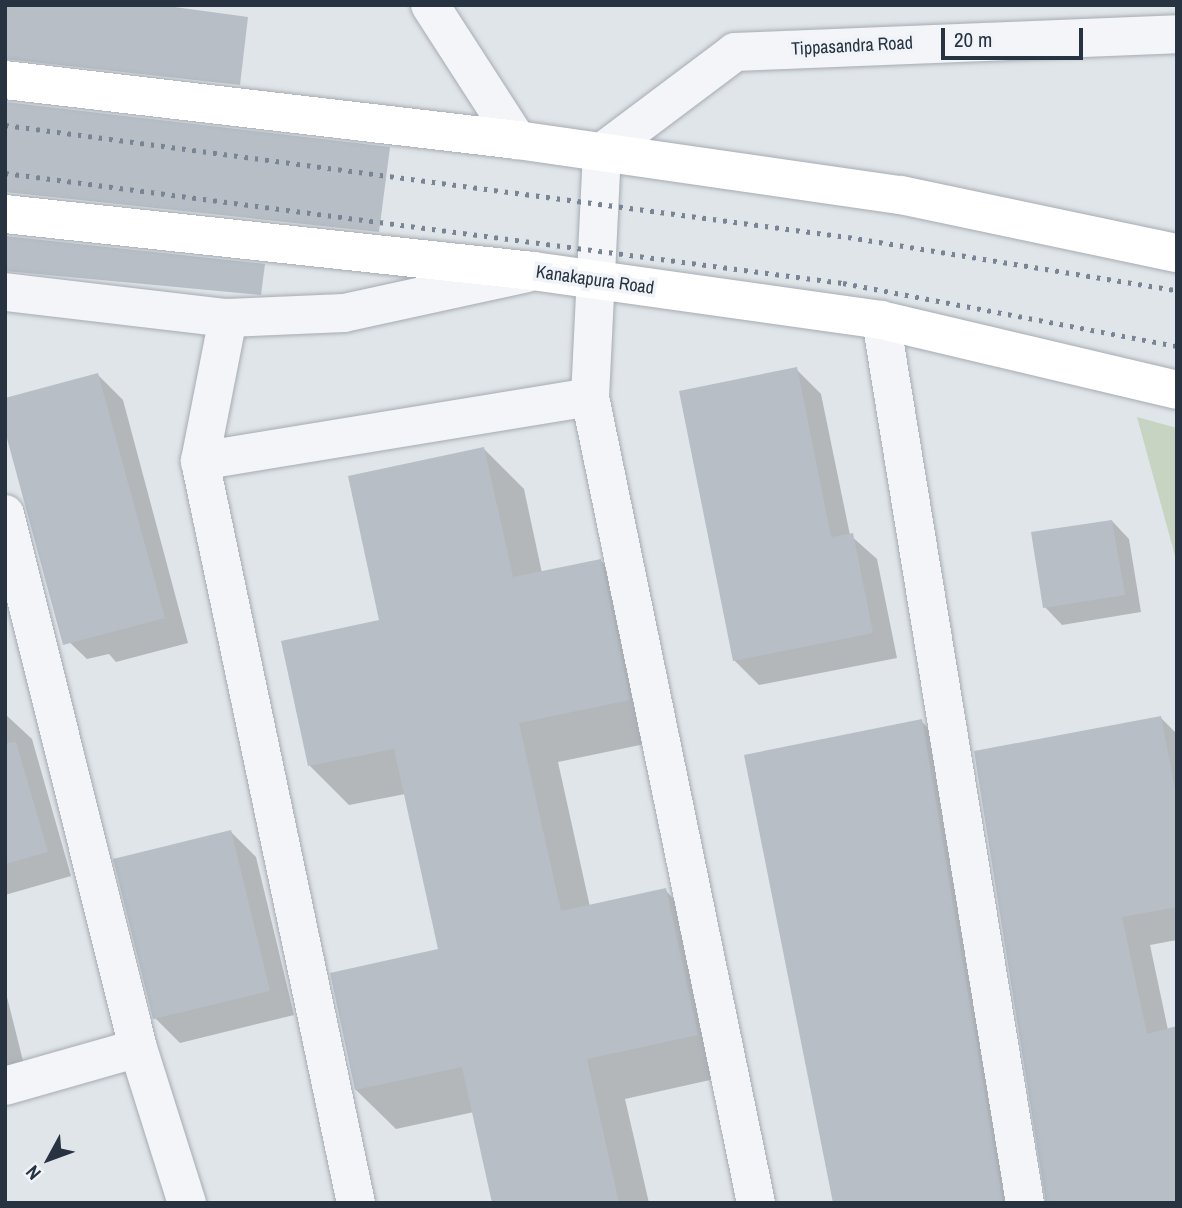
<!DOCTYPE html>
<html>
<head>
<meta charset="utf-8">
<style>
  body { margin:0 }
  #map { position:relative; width:1182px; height:1208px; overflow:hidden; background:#e0e5e9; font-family:"Archivo Narrow",sans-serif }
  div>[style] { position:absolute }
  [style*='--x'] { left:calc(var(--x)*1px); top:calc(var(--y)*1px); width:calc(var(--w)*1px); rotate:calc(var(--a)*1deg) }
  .green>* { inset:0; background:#c7d4c1 }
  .shadow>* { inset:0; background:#0003 }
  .building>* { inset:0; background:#b7bec6 }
  .roads { filter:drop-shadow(0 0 2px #a5acb3) drop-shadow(0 0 2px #a5acb3) }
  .minor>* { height:38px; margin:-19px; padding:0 19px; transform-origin:19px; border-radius:19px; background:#f3f5f8 }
  .highway>* { height:38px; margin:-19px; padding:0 19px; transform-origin:19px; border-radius:19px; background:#fff }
  .rail>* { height:5px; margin-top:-2.5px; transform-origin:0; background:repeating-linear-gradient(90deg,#798594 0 3.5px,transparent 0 10.5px) }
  span { translate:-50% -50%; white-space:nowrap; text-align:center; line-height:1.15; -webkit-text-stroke:7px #f0f3f7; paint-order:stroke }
  .street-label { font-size:18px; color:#283341 }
  .frame { position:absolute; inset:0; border:7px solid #283341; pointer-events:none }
  .north { position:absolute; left:14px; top:1124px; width:70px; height:70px; -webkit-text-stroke:5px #f0f3f7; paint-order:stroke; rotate:229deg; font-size:19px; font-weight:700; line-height:28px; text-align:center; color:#283341 }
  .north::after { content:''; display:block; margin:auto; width:24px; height:32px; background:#283341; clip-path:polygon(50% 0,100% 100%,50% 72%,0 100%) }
  .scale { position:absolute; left:941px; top:28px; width:142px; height:32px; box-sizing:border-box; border:4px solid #283341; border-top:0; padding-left:9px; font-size:21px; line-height:24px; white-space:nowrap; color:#283341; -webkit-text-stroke:5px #f0f3f7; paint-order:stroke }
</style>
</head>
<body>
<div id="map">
  <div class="green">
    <i style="clip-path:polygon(1137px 417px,1177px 428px,1177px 563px)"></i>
  </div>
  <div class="shadow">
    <i style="clip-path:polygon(796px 369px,821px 394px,850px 535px,877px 559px,897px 658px,759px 685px,734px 660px)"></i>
    <i style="clip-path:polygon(98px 375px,123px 400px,188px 643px,116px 662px,109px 654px,87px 659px,62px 635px)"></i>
    <i style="clip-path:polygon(484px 449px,524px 489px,542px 573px,600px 560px,640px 600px,669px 739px,558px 762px,590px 907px,665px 890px,705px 930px,737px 1074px,625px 1099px,649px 1203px,494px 1203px,474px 1112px,396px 1129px,356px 1090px,440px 951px,405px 794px,349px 805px,310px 766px,381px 621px)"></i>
    <i style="clip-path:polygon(1112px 521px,1129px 539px,1141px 612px,1062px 625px,1045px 607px)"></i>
    <i style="clip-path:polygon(5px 714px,32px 739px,71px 876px,5px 895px)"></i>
    <i style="clip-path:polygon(1161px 718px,1177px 734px,1177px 940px,1150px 945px,1168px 1030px,1047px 1203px)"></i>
    <i style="clip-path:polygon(921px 721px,950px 749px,1026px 1203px,835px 1203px)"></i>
    <i style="clip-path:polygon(231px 832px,256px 857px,294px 1015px,180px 1043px,155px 1018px)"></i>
    <i style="clip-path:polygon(5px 989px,25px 1069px,5px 1074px)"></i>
  </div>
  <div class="building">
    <i style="clip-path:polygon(5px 5px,160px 5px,248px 17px,240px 85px,5px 59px)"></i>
    <i style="clip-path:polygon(5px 102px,390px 147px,379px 232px,5px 192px)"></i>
    <i style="clip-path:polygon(5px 236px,265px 264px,261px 295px,5px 271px)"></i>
    <i style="clip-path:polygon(797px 367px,831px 537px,853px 533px,873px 633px,733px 661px,679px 391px)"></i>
    <i style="clip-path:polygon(98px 373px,165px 618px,63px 645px,5px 431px,5px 398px)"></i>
    <i style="clip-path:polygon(484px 447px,513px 577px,601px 559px,630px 700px,519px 723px,561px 911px,666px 888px,698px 1035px,587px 1059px,619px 1203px,492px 1203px,462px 1067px,355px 1090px,330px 973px,438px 949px,394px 749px,308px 766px,281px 641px,379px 620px,348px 476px)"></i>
    <i style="clip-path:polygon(1112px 520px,1125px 595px,1043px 608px,1031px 532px)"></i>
    <i style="clip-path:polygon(1161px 716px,1177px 799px,1177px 907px,1122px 917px,1147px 1034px,1177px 1026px,1177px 1203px,1046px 1203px,974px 751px)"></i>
    <i style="clip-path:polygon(922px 719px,1003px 1203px,833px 1203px,744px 755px)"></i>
    <i style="clip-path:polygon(16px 742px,48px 852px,5px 864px,5px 743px)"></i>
    <i style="clip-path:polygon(231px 830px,270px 991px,153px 1019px,113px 859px)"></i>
  </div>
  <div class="roads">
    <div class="minor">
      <i style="--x:430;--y:5;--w:161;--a:57.2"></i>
      <i style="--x:5;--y:292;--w:225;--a:6.7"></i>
      <i style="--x:228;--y:318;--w:116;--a:-2.5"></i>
      <i style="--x:344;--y:313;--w:187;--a:-12.3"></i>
      <i style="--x:228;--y:318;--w:146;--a:101.1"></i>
      <i style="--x:200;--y:461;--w:758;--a:78.13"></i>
      <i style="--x:881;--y:320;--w:895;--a:80.74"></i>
      <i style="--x:590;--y:397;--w:823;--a:78.36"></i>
      <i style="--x:200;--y:461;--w:395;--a:-9.3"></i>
      <i style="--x:590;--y:397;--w:245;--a:-87.2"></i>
      <i style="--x:602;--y:152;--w:166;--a:-36.9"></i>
      <i style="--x:735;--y:52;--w:442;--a:-2.3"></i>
      <i style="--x:5;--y:514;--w:550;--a:76.01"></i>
      <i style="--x:138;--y:1048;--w:163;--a:72.5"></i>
      <i style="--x:5;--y:1086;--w:138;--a:-15.9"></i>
    </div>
    <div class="highway">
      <i style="--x:5;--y:80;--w:516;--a:6.68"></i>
      <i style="--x:517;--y:140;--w:388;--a:8.2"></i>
      <i style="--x:901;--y:195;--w:282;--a:11.9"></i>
      <i style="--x:5;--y:214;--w:531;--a:6.16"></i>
      <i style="--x:533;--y:271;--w:351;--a:8"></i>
      <i style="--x:881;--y:320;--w:304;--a:13.3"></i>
    </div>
  </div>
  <div class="rail">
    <i style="--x:5;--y:125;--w:850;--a:7.57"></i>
    <i style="--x:848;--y:237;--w:333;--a:9.2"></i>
    <i style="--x:5;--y:173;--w:845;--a:7.48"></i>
    <i style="--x:843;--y:283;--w:340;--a:10.7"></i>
  </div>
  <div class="street-label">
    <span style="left:852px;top:46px;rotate:-3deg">Tippasandra Road</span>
    <span style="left:595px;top:280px;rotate:8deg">Kanakapura Road</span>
  </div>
  <div class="frame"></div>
  <div class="north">N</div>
  <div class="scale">20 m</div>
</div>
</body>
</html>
